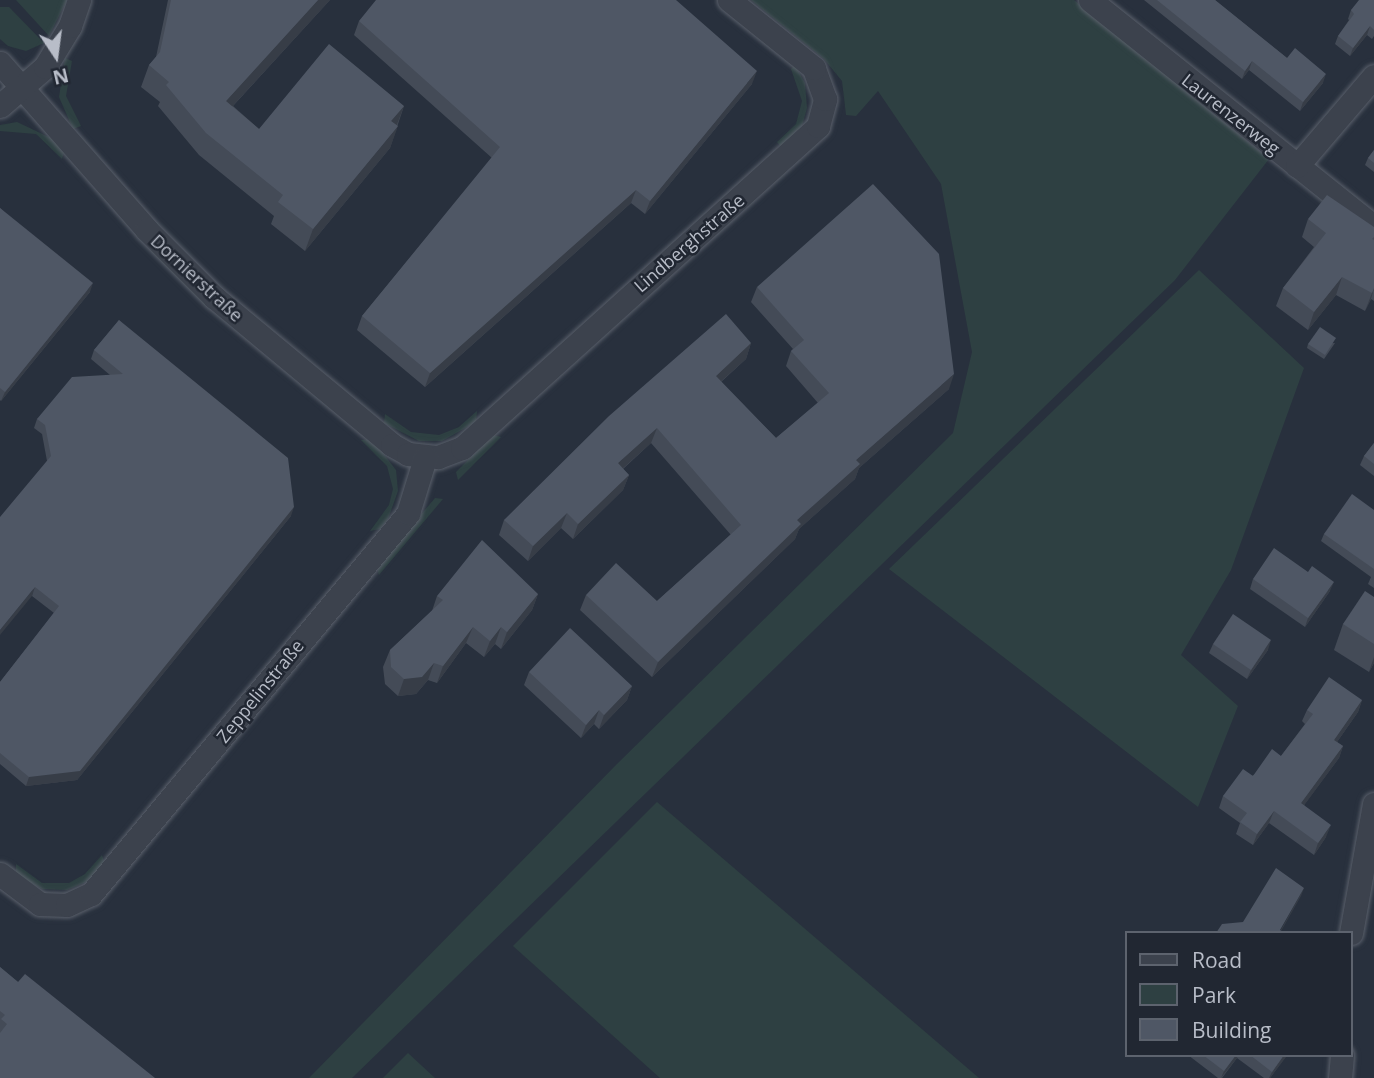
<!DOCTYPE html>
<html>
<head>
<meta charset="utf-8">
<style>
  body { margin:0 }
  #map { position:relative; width:1374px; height:1078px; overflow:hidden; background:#28303d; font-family:"Open Sans",sans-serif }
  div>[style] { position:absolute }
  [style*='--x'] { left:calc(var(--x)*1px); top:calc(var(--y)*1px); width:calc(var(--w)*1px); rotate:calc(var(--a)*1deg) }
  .green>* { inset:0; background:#2e4042 }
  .roads { filter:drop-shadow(0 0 2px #5a606b) drop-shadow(0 0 2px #5a606b) }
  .minor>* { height:23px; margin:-11.5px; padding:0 11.5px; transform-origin:11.5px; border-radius:11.5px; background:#3c424d }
  .wall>* { inset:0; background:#444b57 }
  .shaded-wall>* { inset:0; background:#373d47 }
  .building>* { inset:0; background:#4f5765 }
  span { translate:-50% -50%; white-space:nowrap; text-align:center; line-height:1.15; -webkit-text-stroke:5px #212732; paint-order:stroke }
  .street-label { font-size:18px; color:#b8bdc8 }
  .legend { position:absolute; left:1125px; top:931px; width:228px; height:126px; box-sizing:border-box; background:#212732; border:2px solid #5d636e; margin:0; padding:9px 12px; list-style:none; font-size:21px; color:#b8bdc8 }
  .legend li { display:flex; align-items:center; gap:14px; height:35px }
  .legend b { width:35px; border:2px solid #5d636e }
  .north { position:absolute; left:21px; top:21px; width:70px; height:70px; -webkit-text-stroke:5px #212732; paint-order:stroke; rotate:167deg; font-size:19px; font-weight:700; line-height:28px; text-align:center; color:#b8bdc8 }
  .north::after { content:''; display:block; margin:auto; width:24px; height:32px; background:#b8bdc8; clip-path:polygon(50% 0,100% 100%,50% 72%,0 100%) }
</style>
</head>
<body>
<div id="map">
  <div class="green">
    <i style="clip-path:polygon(16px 0,67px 0,49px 36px)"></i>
    <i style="clip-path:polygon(751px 0,1074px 0,1269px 159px,1175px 280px,352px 1078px,309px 1078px,616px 765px,953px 433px,972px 352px,941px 184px,878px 91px,856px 116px,846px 115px,842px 81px,824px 59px)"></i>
    <i style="clip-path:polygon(0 7px,9px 7px,44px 43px,26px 51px,8px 46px,0 39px)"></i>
    <i style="clip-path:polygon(65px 58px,72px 61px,66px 96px,81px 126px,73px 129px,59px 97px)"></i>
    <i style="clip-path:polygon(795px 65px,805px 83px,807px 108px,802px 126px,781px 147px,777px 142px,796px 124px,802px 101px,791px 69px)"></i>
    <i style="clip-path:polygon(17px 122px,53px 139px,64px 152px,62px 159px,36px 134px,0 131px,0 125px)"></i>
    <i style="clip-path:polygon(1199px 270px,1304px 368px,1231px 570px,1181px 655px,1238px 706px,1198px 807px,889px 569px)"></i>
    <i style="clip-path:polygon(477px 411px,476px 422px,442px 441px,419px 441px,384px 423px,385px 414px,411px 432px,439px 435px,459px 427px)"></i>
    <i style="clip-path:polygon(493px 435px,501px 437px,458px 480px,456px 472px)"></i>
    <i style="clip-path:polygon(372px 439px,396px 470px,398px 491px,388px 519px,380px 529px,370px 531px,389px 505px,393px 489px,387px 466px,361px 440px)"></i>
    <i style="clip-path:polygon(435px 498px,443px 499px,379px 575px,377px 567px)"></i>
    <i style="clip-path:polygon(657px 802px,979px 1078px,660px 1078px,513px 946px)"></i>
    <i style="clip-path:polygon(102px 855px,105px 864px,86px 882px,67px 890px,42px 889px,16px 874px,16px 864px,42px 883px,69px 883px,85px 874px)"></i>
    <i style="clip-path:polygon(408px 1053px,435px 1078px,383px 1078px)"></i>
  </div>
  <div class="roads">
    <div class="minor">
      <i style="--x:1090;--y:0;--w:364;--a:38.6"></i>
      <i style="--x:0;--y:63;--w:222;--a:48.6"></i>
      <i style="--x:147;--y:230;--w:95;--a:45"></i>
      <i style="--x:214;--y:297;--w:231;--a:39.7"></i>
      <i style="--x:392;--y:445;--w:18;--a:29"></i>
      <i style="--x:408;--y:454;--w:30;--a:6"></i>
      <i style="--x:438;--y:457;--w:26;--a:-21"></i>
      <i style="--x:462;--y:448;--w:480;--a:-42.1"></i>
      <i style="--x:818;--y:126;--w:28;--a:-75"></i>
      <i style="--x:825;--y:99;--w:33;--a:-110"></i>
      <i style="--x:814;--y:68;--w:109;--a:-141.3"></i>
      <i style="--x:0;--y:106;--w:60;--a:-40.9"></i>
      <i style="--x:45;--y:67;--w:48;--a:-58.6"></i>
      <i style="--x:70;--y:26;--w:28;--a:-71"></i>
      <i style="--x:1297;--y:166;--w:118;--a:-49.5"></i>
      <i style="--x:0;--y:874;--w:50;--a:36.9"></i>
      <i style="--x:40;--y:904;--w:27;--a:2"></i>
      <i style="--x:67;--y:905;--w:26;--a:-25"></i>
      <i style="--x:91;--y:894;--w:496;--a:-50.2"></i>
      <i style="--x:408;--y:513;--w:58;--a:-72.8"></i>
      <i style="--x:1351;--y:933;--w:131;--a:-79.9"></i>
      <i style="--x:1340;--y:1078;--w:23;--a:-85"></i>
    </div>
  </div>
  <div class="wall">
    <i style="clip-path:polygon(168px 0,330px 0,233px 106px,259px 129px,404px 106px,390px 148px,305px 251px,271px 224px,274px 216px,199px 155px,158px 106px,160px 102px,141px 87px,149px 65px,156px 57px)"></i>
    <i style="clip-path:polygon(1144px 0,1215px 0,1287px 58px,1323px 83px,1300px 111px,1249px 70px,1242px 79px)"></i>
    <i style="clip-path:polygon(1374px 0,1374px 36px,1372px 39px,1367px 35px,1350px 56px,1335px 44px,1338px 36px,1349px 20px,1348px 19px,1351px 10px)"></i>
    <i style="clip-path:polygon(359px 21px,752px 84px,645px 214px,631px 203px,425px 387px,357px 330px,362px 316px,492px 158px,354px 35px)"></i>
    <i style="clip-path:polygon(1374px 150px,1374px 172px,1365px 165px,1368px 158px)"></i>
    <i style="clip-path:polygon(0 208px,90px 292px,1px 401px,0 400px)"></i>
    <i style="clip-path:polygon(1308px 219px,1374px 227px,1374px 301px,1371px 299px,1365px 311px,1336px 295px,1308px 330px,1276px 306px,1283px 288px,1314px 247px,1302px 237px)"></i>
    <i style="clip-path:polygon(757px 287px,949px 389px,859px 468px,855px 479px,799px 529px,795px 539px,652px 677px,580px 610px,586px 595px,657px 601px,731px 535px,651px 443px,623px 469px,629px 475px,623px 490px,573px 539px,561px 528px,528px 561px,499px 535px,504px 520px,751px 343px,746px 359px,721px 382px,776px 438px,818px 403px,786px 366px,791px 351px,793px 349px,751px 302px)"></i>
    <i style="clip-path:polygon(119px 320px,291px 516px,77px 780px,26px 786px,0 764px,0 682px,54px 613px,32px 596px,47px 461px,42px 434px,34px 428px,37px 419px,110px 375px,91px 359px,94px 350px)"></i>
    <i style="clip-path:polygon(1335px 343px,1324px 359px,1307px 348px,1308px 344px)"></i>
    <i style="clip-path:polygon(1374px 443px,1374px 476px,1360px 465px,1364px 456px)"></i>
    <i style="clip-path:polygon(1374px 510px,1374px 588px,1368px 584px,1371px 577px,1321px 541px,1324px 534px)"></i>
    <i style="clip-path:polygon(1253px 579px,1330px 591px,1305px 627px,1250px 589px)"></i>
    <i style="clip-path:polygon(538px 594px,532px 610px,501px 649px,495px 644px,484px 657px,466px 643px,437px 683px,428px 680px,416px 694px,398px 696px,385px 684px,383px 667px,390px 650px,432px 611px,437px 596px)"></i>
    <i style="clip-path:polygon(1374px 597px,1374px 663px,1369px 672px,1334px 650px,1343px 624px)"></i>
    <i style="clip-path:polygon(1213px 644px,1268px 650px,1247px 679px,1209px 653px)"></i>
    <i style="clip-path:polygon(529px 672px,632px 686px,627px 700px,599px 729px,594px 724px,581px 738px,524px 685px)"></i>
    <i style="clip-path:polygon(1362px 700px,1358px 712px,1337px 742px,1343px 746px,1339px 758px,1304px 805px,1326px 837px,1314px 855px,1269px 823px,1253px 845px,1236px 834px,1240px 823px,1219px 808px,1223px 796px,1281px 756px,1305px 724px,1302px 721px,1307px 710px)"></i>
    <i style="clip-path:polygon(0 967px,18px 982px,0 1078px)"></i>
    <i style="clip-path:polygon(1188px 1055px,1287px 1055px,1270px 1078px,1264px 1078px,1237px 1058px,1222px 1078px,1218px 1078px)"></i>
  </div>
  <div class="shaded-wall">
    <i style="clip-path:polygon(318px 0,330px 0,218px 122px,226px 101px)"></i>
    <i style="clip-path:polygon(1370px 26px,1367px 35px,1350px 56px,1353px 48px)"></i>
    <i style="clip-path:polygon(1252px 61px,1249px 70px,1242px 79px,1245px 71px)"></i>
    <i style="clip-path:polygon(757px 71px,752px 84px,645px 214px,650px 201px)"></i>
    <i style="clip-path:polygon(1326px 74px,1323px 83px,1300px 111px,1303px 102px)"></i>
    <i style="clip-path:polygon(404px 106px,396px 127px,391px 121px)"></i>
    <i style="clip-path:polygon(398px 126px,390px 148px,305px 251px,313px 229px)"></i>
    <i style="clip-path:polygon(636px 190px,631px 203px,425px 387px,430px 373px)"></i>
    <i style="clip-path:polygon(1342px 277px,1336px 295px,1308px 330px,1314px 312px)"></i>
    <i style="clip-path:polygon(93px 283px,90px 292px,1px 401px,5px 392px)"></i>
    <i style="clip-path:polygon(1374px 288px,1371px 299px,1365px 311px,1372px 293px)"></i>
    <i style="clip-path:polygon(751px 343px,746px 359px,710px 391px,716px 376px)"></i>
    <i style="clip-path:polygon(954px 374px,949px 389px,859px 468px,855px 479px,799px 529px,795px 539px,652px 677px,658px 662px,856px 460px)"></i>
    <i style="clip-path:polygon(657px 428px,651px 443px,612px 478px,618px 463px)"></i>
    <i style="clip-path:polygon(629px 475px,623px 490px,573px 539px,578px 524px)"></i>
    <i style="clip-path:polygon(294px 507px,291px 516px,77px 780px,26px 786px,29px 777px)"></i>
    <i style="clip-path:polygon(567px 513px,561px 528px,528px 561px,533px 546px)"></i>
    <i style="clip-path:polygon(1334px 582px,1330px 591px,1305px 627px,1308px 618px)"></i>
    <i style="clip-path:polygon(35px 587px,32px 596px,0 635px,0 630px)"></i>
    <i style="clip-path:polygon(538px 594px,532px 610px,501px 649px,507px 632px)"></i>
    <i style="clip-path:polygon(473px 627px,466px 643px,437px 683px,443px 666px)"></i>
    <i style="clip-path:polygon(501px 627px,495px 644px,484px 657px,490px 641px)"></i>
    <i style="clip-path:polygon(1271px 640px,1268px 650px,1247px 679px,1251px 670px)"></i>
    <i style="clip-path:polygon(1374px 657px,1374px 663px,1369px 672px)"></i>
    <i style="clip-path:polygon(434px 663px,428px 680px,416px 694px,398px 696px,404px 679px)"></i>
    <i style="clip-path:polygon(632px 686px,627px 700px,599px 729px,604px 715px)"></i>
    <i style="clip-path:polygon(1362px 700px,1358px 712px,1330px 752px,1334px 740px)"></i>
    <i style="clip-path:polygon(599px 710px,594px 724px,581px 738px,586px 725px)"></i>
    <i style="clip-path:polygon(1343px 746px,1339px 758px,1297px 815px,1301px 803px)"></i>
    <i style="clip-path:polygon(1274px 811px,1269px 823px,1253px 845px,1257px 834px)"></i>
    <i style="clip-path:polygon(1331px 825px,1326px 837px,1314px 855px,1318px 843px)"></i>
    <i style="clip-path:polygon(1304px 888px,1301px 896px,1280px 933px,1279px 933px)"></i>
    <i style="clip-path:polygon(1236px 1055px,1238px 1055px,1237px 1058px,1221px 1078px,1224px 1071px)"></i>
    <i style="clip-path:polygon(1284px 1055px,1287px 1055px,1286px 1057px,1270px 1078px,1269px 1078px,1272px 1072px)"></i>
  </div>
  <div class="building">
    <i style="clip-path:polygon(171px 0,318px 0,226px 101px,259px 129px,329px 44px,404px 106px,391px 121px,398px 126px,313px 229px,278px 202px,283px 195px,206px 133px,166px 85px,169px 82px,149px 65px,160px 52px)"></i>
    <i style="clip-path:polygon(376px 0,676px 0,757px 71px,650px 201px,636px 190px,430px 373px,362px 316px,500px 147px,359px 21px)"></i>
    <i style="clip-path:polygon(1157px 0,1215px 0,1287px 58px,1295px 48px,1326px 74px,1303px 102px,1252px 61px,1245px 71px)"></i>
    <i style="clip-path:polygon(1359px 0,1374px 0,1374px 30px,1370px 26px,1353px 48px,1338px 36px,1354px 14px,1351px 10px)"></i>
    <i style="clip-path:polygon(1374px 150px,1374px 163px,1368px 158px)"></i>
    <i style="clip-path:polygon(873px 184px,939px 254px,954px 374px,856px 460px,860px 464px,797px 520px,801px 524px,658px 662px,586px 595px,616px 563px,657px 601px,741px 525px,657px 428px,618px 463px,629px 475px,578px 524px,567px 513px,533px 546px,504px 520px,609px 416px,726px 314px,751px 343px,716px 376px,776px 438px,829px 393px,791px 351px,804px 340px,757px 287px)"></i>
    <i style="clip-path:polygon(1327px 195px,1374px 227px,1374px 237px,1372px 239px,1374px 240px,1374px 288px,1372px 293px,1342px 277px,1314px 312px,1283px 288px,1326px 233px,1308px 219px)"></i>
    <i style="clip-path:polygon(0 208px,93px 283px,5px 392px,0 388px)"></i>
    <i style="clip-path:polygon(119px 320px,288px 458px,294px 507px,80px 771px,29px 777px,0 753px,0 682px,59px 606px,35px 587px,0 630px,0 517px,51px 456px,45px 425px,37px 419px,72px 377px,123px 374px,94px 350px)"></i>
    <i style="clip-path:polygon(1320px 327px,1336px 338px,1325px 355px,1308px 344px)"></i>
    <i style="clip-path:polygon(1374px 443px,1374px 464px,1364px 456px)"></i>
    <i style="clip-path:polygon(1352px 494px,1374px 510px,1374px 569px,1324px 534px)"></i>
    <i style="clip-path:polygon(482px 540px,538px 594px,507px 632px,501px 627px,490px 641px,473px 627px,443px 666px,434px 663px,422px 677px,404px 679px,391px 667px,390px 650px,443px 600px,437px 596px)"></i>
    <i style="clip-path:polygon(1274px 548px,1308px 572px,1312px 566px,1334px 582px,1308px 618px,1253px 579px)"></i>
    <i style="clip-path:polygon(1365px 591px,1374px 597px,1374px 644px,1343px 624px)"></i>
    <i style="clip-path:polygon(1233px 614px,1271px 640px,1251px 670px,1213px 644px)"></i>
    <i style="clip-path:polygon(570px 628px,632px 686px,604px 715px,599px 710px,586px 725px,529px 672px)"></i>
    <i style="clip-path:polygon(1329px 677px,1362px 700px,1334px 740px,1343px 746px,1301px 803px,1331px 825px,1318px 843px,1274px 811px,1257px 834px,1240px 822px,1247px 813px,1223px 796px,1243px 769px,1253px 776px,1272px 749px,1281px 756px,1313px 714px,1307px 710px)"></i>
    <i style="clip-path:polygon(1276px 868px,1304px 888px,1280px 930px,1284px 933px,1216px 933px,1222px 924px,1243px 922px)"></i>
    <i style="clip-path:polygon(0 967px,18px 982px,25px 974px,155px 1078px,0 1078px,0 1033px,7px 1024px,1px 1019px,5px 1015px,0 1011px)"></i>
    <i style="clip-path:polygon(1203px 1055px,1236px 1055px,1224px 1071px)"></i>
    <i style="clip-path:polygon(1250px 1055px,1284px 1055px,1272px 1072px)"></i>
  </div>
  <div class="street-label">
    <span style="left:1231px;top:114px;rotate:38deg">Laurenzerweg</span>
    <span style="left:689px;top:243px;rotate:-41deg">Lindberghstraße</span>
    <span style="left:197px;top:278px;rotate:43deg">Dornierstraße</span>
    <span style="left:260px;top:691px;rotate:-51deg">Zeppelinstraße</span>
  </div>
  <ul class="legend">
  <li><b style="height:9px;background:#3c424d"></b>Road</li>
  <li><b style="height:19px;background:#2e4042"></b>Park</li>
  <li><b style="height:19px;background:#4f5765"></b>Building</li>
  </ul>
  <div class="north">N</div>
</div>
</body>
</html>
